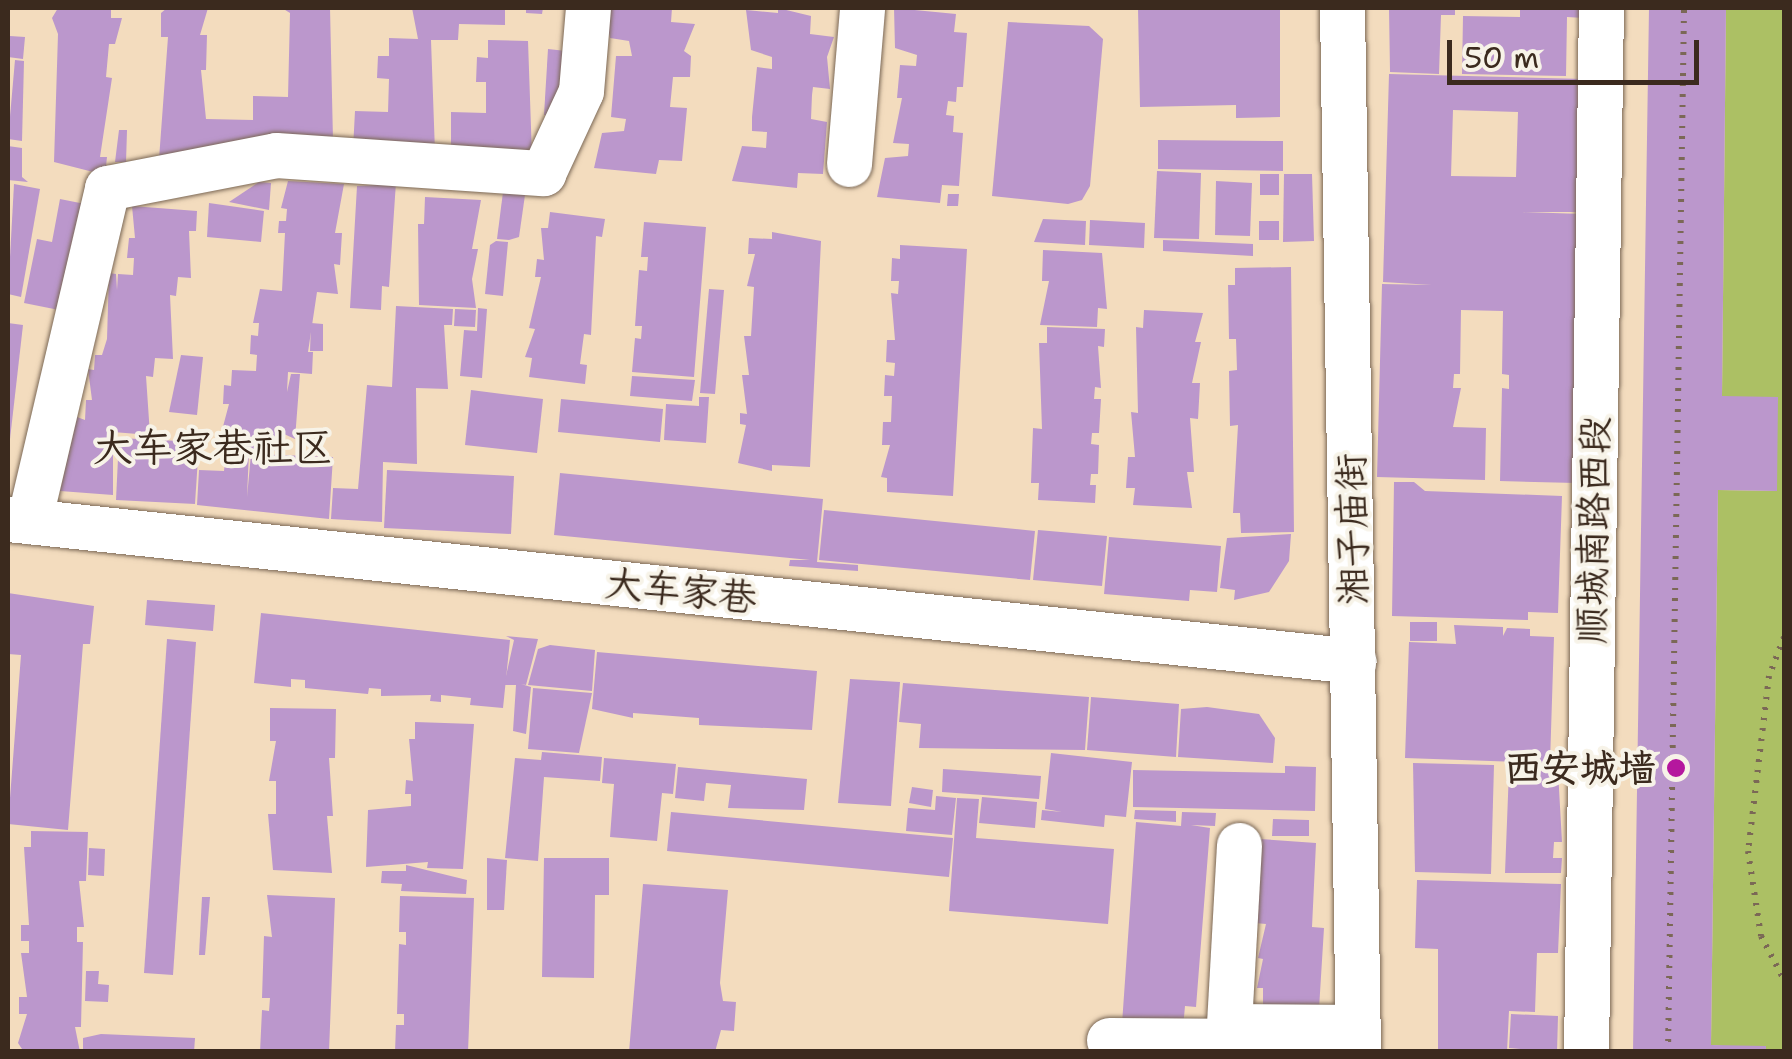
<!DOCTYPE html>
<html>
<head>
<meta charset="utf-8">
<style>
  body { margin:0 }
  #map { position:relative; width:1792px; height:1059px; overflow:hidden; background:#f3dcbe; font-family:"Shantell Sans","LXGW WenKai TC",sans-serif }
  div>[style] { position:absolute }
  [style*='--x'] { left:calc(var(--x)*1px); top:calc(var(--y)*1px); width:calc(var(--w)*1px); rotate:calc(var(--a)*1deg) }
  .green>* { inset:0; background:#acc064 }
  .building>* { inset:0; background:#bb97cc }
  .path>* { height:6px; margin-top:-3px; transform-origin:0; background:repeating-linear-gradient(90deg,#7b6856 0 2.5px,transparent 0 10.5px) }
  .roads { filter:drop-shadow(0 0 2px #7b6856) drop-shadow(0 0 2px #7b6856) }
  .minor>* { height:45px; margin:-22.5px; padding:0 22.5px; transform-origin:22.5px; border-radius:22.5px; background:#fff }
  .dots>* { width:28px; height:28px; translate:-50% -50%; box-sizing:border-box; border:5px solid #f7f3e8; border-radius:50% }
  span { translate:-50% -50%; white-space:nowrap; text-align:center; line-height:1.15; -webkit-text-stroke:8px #f7f3e8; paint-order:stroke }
  .street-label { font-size:38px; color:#3b2a1e }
  .poi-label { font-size:38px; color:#3b2a1e; font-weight:700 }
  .right { translate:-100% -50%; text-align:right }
  .neighbourhood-label { font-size:40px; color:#3b2a1e }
  .frame { position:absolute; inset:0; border:10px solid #3b2a1e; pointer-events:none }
  .scale { position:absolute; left:1447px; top:40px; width:252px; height:45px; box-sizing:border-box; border:5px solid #3b2a1e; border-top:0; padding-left:12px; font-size:30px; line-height:35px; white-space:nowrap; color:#3b2a1e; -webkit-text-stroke:8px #f7f3e8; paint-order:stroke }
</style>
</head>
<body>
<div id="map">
  <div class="green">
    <i style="clip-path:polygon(1726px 8px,1784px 8px,1784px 1051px,1711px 1045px,1718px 490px,1777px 491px,1722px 396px)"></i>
  </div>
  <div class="building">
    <i style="clip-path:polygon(58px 8px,111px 8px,111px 18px,122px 18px,115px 44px,109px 44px,106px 77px,112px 78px,100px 157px,107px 157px,105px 175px,54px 162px,58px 34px,52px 18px)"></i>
    <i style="clip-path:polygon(167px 8px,208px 8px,200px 35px,207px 35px,206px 70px,201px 70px,206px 119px,253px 120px,253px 96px,288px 97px,290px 13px,282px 8px,330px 8px,333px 140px,159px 159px,168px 37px,161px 37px,161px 13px)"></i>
    <i style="clip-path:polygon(412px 8px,505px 8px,505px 25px,459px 24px,458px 40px,431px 40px,435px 152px,353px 149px,355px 111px,388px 112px,389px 79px,377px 78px,378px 56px,389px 56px,389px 38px,418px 39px)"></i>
    <i style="clip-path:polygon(526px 8px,543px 8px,542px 14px,526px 13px)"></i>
    <i style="clip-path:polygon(605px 8px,672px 8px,671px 22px,695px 24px,684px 51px,691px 56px,690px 77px,673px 77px,670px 107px,687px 108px,682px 161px,659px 160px,656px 174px,594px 168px,602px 133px,624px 131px,626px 119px,611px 117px,616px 56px,632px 56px,629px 41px,610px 38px)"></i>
    <i style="clip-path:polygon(778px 8px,811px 16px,810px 34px,834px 37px,827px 57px,830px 89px,813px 87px,812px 95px,811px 119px,827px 122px,823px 174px,798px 173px,797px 188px,732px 181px,742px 146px,766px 148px,767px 132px,752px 131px,752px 117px,757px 67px,772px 69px,772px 57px,751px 50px,746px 10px,778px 13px)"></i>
    <i style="clip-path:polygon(894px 8px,956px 14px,954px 32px,967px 33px,963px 87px,957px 87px,956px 102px,948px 101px,946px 115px,954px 116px,953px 132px,963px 133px,959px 186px,942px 185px,940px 203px,877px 197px,885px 158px,908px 156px,909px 144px,893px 143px,902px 98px,897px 98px,900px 65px,916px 66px,917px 55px,895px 48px)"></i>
    <i style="clip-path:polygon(1138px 8px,1280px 8px,1280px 117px,1236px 118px,1236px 105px,1140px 107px)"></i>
    <i style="clip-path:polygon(1389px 8px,1455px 8px,1455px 15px,1441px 15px,1439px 74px,1390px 72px)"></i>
    <i style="clip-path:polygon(1520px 8px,1584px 8px,1584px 18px,1567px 17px,1566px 76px,1462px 74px,1463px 16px,1520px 17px)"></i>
    <i style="clip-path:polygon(1649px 8px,1726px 8px,1722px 396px,1778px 397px,1777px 491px,1718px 490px,1711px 1045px,1766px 1046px,1766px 1052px,1633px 1052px)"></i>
    <i style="clip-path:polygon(1008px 22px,1089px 26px,1103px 39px,1090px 186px,1082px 200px,1068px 204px,992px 196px)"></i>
    <i style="clip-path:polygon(10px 36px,25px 37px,23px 59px,8px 57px)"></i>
    <i style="clip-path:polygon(488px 40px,528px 41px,532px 156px,451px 156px,451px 112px,486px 113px,486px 82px,476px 82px,477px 57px,488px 58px)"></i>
    <i style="clip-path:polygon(548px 49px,566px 51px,562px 117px,544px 115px)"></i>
    <i style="clip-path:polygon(15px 60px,24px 61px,22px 141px,8px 139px)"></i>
    <i style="clip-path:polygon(evenodd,1389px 74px,1584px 79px,1581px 212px,1522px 212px,1582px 214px,1576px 483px,1500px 481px,1502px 388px,1509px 389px,1509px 375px,1502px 374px,1503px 311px,1461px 310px,1460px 374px,1454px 374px,1453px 388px,1461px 388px,1453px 427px,1486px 428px,1485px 480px,1377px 477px,1382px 284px,1432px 285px,1383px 282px,1389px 74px,1453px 110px,1518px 112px,1516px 177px,1451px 176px,1453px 110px)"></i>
    <i style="clip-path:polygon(119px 130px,127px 130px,126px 162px,115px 162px)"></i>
    <i style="clip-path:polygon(1158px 140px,1283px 141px,1283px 171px,1158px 169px)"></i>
    <i style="clip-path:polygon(8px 146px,22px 148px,22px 177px,28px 182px,8px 180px)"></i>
    <i style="clip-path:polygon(1157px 171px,1201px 173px,1199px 239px,1154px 238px)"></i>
    <i style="clip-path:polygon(273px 173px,396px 182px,389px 287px,382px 286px,381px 310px,350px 308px,357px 186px,378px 185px)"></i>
    <i style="clip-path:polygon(1260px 174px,1279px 174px,1279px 195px,1260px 195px)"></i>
    <i style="clip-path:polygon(1284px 174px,1312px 174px,1314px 241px,1283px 242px)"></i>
    <i style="clip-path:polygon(288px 181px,344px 184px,335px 233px,342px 233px,340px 265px,334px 264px,338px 294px,317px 292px,308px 352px,313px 352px,312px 374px,288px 372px,287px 392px,291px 374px,300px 374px,295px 439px,284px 434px,284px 450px,249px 452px,247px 497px,251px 454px,333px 457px,329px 519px,197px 505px,199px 470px,224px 471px,228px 434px,221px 434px,229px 404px,223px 404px,224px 385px,231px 386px,232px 370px,256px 371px,257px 355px,250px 354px,251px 335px,258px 336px,259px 323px,253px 323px,260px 289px,282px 291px,285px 233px,278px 233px,279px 221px,286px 221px,287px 209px,281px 208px)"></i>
    <i style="clip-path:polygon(1216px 181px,1252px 183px,1250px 236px,1215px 235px)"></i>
    <i style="clip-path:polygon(259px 182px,271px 183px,269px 210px,229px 202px)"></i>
    <i style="clip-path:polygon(14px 184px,40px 189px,21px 297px,8px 294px)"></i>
    <i style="clip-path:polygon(503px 192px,525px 195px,519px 237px,509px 240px,497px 239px)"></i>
    <i style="clip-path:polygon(948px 194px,959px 194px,958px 206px,947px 206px)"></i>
    <i style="clip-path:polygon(425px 197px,481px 200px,472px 249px,478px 249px,472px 279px,476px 308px,419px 305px,418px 224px,424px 224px)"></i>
    <i style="clip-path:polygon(60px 199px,90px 205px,69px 312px,24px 303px,37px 239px,52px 242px)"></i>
    <i style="clip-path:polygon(209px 203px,264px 211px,261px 242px,207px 237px)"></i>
    <i style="clip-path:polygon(132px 206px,197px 211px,196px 231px,189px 231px,191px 278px,178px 277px,176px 296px,170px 295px,173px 359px,155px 358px,153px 377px,146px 376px,150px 435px,113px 432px,113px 495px,60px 491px,77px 417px,85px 420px,86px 400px,92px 400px,88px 369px,94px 370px,95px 355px,102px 355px,107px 339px,109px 273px,116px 274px,117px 290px,118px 274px,133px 275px,134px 258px,127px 258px,129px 238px,135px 238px)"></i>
    <i style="clip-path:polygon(550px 212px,605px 219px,602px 237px,596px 236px,591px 335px,584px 334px,580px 364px,587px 365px,585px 384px,529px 377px,532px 358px,525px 357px,535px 329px,529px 328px,541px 277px,535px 277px,537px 259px,544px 260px,541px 228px,548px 228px)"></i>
    <i style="clip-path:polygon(1043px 219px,1086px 221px,1085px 245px,1034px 242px)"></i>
    <i style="clip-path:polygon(1090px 220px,1145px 223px,1144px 248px,1089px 245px)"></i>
    <i style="clip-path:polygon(1259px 221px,1279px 221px,1279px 240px,1259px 240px)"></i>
    <i style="clip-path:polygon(644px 222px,706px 227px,694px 377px,632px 372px,635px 338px,641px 339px,642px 326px,635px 326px,639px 270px,647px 271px,648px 257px,641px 257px)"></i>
    <i style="clip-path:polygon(772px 232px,821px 241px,810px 467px,772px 465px,772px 471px,738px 463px,746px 425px,740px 424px,740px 413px,747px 414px,742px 375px,749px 375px,744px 336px,751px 336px,754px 287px,747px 286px,755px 254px,748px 254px,749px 238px,772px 239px)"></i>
    <i style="clip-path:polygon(1163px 240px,1253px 244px,1253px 256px,1163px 251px)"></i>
    <i style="clip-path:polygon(496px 241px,508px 242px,503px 296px,485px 294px,490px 245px)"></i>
    <i style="clip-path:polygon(900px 245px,967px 249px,953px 496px,887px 492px,887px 478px,881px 477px,890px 445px,882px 445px,883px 422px,891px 422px,892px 396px,884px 396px,885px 375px,894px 376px,895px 363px,886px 362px,887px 340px,895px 340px,891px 293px,898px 294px,899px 281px,891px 281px,892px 258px,900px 259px)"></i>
    <i style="clip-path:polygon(1043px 250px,1102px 253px,1107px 309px,1098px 308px,1097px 327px,1040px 325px,1049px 281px,1042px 281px)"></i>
    <i style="clip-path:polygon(1291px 267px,1294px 532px,1241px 533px,1240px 513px,1233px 513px,1238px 425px,1230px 426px,1229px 371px,1237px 370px,1236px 339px,1229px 339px,1228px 285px,1235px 285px,1235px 268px)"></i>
    <i style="clip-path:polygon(709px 289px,724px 290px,715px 394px,700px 393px)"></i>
    <i style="clip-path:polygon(396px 306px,453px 309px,452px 325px,444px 325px,448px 389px,416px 388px,417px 464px,383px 462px,382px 522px,331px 519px,333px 488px,358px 489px,367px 385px,392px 387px)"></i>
    <i style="clip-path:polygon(478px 308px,487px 309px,482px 378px,460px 376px,464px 330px,477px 331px)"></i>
    <i style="clip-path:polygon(455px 309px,476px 310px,475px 327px,454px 326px)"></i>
    <i style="clip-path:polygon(1144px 310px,1203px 313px,1195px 342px,1201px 342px,1192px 383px,1200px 383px,1198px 419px,1190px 418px,1194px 472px,1187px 472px,1192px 508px,1133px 505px,1135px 488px,1126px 488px,1128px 457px,1135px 457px,1131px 412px,1138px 413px,1136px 327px,1143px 328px)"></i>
    <i style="clip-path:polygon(8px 323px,23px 325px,10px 439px,8px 439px)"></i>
    <i style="clip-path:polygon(311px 323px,323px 324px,323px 351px,310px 351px)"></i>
    <i style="clip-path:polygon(1047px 327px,1105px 329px,1104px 347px,1098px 346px,1101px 388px,1095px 387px,1094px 399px,1101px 399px,1099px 433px,1092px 433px,1091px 444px,1099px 445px,1098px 474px,1091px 474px,1090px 485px,1096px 485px,1095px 503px,1038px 500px,1039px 483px,1031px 483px,1033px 428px,1042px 429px,1039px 343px,1047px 343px)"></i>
    <i style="clip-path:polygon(181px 355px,203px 357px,197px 415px,169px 412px)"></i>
    <i style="clip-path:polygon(632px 376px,695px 380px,692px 401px,630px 396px)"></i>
    <i style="clip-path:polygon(471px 390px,543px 399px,537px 453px,465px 445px)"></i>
    <i style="clip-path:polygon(699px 397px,709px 397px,706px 443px,664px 440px,666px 404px,699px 406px)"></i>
    <i style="clip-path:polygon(561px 399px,663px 409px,660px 442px,558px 432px)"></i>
    <i style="clip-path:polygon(119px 438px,199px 442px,195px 504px,116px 500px)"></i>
    <i style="clip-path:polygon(387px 470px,514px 476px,511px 534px,384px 528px)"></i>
    <i style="clip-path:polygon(560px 473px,823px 499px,817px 562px,858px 565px,858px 571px,789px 566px,790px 560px,810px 560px,554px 535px)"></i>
    <i style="clip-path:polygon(1394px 482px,1414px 482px,1425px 491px,1562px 496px,1558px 613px,1528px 612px,1528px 620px,1392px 616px)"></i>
    <i style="clip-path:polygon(824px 510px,1035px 531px,1030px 580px,819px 560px)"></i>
    <i style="clip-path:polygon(1038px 530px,1107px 536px,1102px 586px,1033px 580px)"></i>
    <i style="clip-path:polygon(1291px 534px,1289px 561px,1269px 592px,1234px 600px,1235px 590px,1220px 588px,1227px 538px)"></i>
    <i style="clip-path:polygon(1109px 537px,1221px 546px,1217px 592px,1190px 590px,1189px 601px,1104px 594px)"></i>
    <i style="clip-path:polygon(8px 593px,94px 606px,90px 644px,83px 644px,68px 830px,8px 824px,21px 655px,8px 654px)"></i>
    <i style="clip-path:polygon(147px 600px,215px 605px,213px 631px,145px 625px)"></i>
    <i style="clip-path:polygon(261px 613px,510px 640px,503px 708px,470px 705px,471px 698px,441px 695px,441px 702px,430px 701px,431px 695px,381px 696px,381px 689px,369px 688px,368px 694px,305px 688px,305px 680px,291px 679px,291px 687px,254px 683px)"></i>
    <i style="clip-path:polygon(1410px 622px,1437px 622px,1437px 641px,1410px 641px)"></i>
    <i style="clip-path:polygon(1454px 625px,1503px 627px,1503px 636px,1507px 628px,1530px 629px,1530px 636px,1554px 637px,1550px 763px,1405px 758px,1409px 642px,1456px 644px)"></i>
    <i style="clip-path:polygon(506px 636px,538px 639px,526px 685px,521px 684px,531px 687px,526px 734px,513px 731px,516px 685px,504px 685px,514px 640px)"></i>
    <i style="clip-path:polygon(167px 639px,196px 642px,173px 975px,144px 973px)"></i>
    <i style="clip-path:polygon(550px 645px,595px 650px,592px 691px,528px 685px,538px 649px)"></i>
    <i style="clip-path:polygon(597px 652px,817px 671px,812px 730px,699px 725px,699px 718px,633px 713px,633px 718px,592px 709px)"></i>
    <i style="clip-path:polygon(850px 679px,900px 682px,891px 806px,838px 803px)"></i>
    <i style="clip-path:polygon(903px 683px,1089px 697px,1085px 750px,919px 748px,921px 724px,899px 722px)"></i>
    <i style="clip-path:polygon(533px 688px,592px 693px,579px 753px,528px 749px)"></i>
    <i style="clip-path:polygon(1091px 697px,1179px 704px,1176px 757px,1087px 750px)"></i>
    <i style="clip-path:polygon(1207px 707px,1259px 714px,1275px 738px,1273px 763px,1178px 757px,1181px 709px)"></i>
    <i style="clip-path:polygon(270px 708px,336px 709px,335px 758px,329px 758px,333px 816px,327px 816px,332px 873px,273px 870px,268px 814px,276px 814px,276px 781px,269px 781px,276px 741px,270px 741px)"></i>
    <i style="clip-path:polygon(415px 722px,474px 724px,463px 869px,427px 868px,428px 862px,366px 867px,368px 810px,411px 806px,411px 794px,405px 794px,406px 780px,413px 781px,409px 739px,415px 739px)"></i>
    <i style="clip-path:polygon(542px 752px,602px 757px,600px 781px,544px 777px,538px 861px,505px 858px,515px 758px,541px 760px)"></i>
    <i style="clip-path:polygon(1051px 753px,1132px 762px,1126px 817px,1105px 815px,1104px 827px,1041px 820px,1042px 810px,1062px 812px,1045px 809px)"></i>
    <i style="clip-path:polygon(604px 758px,676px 764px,673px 794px,662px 793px,657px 841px,610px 837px,614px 784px,602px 783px)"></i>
    <i style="clip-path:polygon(1413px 763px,1494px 765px,1491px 874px,1415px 872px)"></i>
    <i style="clip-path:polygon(1285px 766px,1316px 767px,1315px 811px,1133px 807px,1133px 770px,1285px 773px)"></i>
    <i style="clip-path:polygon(678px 767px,807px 779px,804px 810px,728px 808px,731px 785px,706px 783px,704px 801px,675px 798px)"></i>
    <i style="clip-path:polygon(943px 769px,1041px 776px,1039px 799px,942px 792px)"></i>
    <i style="clip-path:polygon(1509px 770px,1558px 771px,1562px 842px,1554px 842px,1553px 858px,1562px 858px,1561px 873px,1505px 873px)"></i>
    <i style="clip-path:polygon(912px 787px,933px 790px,931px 807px,909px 803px)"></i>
    <i style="clip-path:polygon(936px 796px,956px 798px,952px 835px,906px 831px,908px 808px,935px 810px)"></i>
    <i style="clip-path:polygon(982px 797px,1037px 802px,1035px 828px,979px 823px)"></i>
    <i style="clip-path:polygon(957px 798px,979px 799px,976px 838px,1114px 849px,1108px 924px,949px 911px)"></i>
    <i style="clip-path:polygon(1135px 810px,1176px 811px,1176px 822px,1134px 819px)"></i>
    <i style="clip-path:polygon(671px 812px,953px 838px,949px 877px,667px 851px)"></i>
    <i style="clip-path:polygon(1182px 812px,1216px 813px,1215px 826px,1191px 825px,1210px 828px,1196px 1007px,1185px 1006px,1183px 1028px,1122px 1024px,1136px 822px,1181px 826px)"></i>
    <i style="clip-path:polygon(1273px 819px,1309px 820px,1309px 836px,1272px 836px)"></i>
    <i style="clip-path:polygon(31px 831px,88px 832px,86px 881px,79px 881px,84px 927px,77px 927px,77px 942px,83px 942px,81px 1027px,75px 1027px,80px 1052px,24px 1052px,18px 1043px,27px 1014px,19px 1014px,19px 997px,27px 997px,21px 953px,29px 953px,29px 941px,21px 941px,21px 925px,29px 925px,24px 847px,31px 847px)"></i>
    <i style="clip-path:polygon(1260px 839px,1316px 843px,1312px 927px,1324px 928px,1319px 1009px,1263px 1006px,1263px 988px,1257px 988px,1263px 959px,1258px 958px,1266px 924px,1255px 923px)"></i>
    <i style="clip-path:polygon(89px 848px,105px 849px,104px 876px,88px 875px)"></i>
    <i style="clip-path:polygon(487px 858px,507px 860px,504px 910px,487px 910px)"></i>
    <i style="clip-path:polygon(544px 858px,609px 858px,609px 895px,595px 895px,594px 978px,542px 977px)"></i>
    <i style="clip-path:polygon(406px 865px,467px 880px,466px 894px,401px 891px,402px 884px,381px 883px,382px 871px,406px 871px)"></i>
    <i style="clip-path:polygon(1417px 880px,1561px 884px,1558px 953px,1537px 953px,1535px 1012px,1509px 1011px,1507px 1052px,1438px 1052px,1438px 949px,1415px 948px)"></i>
    <i style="clip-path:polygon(643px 884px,728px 890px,720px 983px,723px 1001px,736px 1002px,734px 1031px,721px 1030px,715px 1052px,629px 1052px)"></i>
    <i style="clip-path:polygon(267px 895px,335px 898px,329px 1052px,260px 1052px,262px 1010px,269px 1011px,270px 998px,262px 998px,264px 936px,272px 937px)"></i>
    <i style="clip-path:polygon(400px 896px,474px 898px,468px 1052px,395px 1052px,396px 1025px,404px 1025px,404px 1014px,397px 1014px,399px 944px,406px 945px,406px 932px,399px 932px)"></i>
    <i style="clip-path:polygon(202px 897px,210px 897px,205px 955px,199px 955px)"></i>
    <i style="clip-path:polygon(86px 971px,99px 971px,98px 984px,109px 985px,108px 1002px,85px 1001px)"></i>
    <i style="clip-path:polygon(1511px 1014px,1558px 1016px,1557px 1052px,1509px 1048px)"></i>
    <i style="clip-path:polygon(101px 1034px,195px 1038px,194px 1052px,83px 1052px,83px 1038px)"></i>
  </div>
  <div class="path">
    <i style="--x:1784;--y:637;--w:42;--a:111"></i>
    <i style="--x:1769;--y:676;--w:176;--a:96.8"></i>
    <i style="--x:1748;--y:851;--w:86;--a:81.3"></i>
    <i style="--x:1761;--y:936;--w:50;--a:62.4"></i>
    <i style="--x:1668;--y:1052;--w:1044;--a:-89.12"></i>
  </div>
  <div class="roads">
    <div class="minor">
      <i style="--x:1342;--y:8;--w:1044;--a:89.12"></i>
      <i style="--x:849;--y:164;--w:157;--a:-85.2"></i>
      <i style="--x:8;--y:519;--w:1353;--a:6.02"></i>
      <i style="--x:29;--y:521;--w:342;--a:-76.8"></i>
      <i style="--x:107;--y:188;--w:172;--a:-11"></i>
      <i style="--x:276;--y:155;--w:268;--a:3.9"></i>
      <i style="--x:543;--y:173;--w:90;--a:-65.1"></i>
      <i style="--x:581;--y:91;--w:83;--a:-85.2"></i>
      <i style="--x:1239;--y:845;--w:181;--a:93.2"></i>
      <i style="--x:1229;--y:1026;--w:129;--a:0.4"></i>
      <i style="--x:1109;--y:1040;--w:152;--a:0.4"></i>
      <i style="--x:1586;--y:1052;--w:1044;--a:-89.18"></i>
    </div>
  </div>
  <div class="dots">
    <i style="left:1676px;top:768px;background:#b5179e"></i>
  </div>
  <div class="street-label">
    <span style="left:1352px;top:529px;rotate:-91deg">湘子庙街</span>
    <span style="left:1593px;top:530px;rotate:-89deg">顺城南路西段</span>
    <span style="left:681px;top:590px;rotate:6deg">大车家巷</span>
  </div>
  <div class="poi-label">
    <span class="right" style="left:1656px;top:768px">西安城墙</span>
  </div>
  <div class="neighbourhood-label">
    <span style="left:213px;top:447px">大车家巷社区</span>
  </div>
  <div class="frame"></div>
  <div class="scale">50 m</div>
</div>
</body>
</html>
